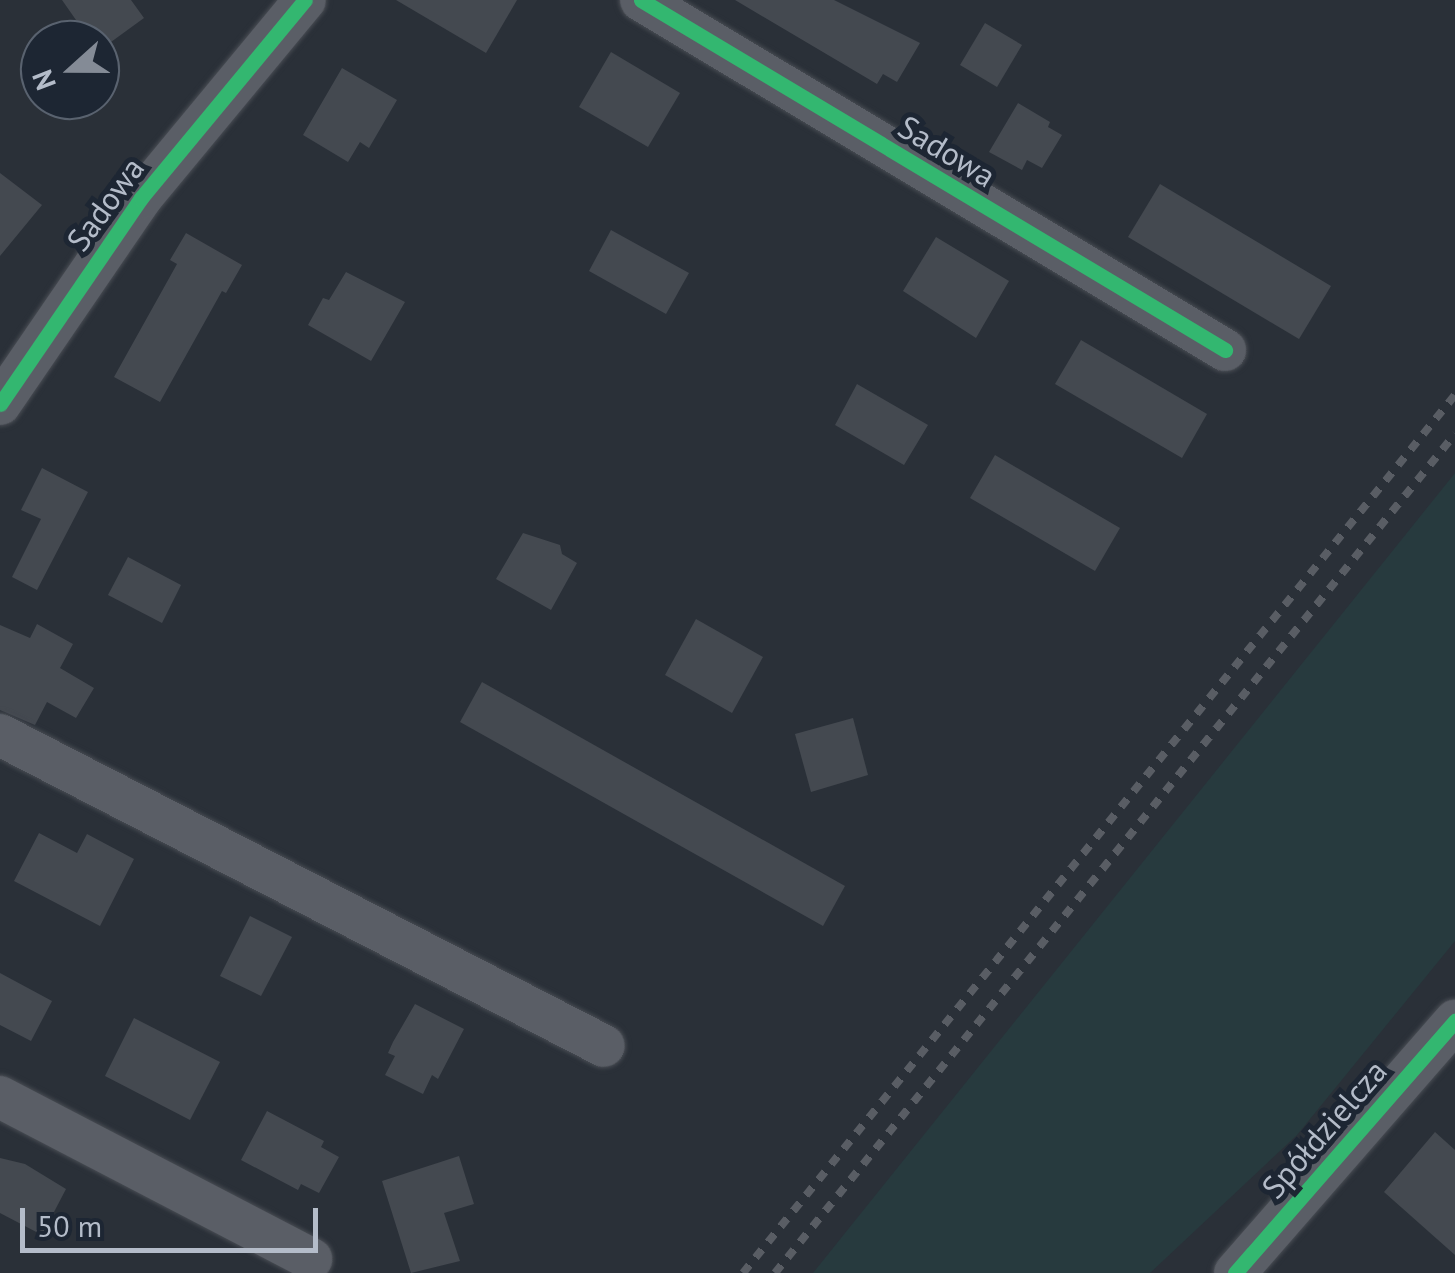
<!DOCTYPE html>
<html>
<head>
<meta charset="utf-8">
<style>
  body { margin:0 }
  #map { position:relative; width:1455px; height:1273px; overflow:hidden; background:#2a3038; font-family:"PT Sans",sans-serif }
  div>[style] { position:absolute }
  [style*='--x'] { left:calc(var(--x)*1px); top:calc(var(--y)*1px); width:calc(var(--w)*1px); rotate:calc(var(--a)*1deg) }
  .green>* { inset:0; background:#273a3e }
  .building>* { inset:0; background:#444950 }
  .roads { filter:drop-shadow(0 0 2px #484c53) drop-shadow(0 0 2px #484c53) }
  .minor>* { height:42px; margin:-21px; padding:0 21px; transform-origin:21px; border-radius:21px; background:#5a5e66 }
  .rail>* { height:8px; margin-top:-4px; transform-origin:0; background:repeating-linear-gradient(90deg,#595d64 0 10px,transparent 0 20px) }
  .cycleway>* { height:15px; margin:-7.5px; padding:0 7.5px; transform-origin:7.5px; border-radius:7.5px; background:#33b770 }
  span { translate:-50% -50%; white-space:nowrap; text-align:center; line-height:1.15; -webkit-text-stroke:10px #1d2633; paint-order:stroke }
  .street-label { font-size:32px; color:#b4bcc9 }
  .north { position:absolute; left:20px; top:20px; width:100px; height:100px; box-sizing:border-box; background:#1d2633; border:2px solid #59626f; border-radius:50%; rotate:249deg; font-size:28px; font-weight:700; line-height:40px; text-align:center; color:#b4bcc9 }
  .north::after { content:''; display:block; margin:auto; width:35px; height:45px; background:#848b96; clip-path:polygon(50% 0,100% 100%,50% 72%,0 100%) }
  .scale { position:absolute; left:20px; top:1208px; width:298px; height:45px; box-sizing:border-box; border:5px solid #b4bcc9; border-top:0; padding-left:12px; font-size:30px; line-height:35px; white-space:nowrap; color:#b4bcc9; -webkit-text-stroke:8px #1d2633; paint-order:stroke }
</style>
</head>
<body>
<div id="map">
  <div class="green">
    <i style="clip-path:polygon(1455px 473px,1455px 941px,1297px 1135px,1150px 1273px,813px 1273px)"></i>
  </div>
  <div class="building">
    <i style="clip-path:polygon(62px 0,131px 0,144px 18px,100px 50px,100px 40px,90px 40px)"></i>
    <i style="clip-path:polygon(396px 0,517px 0,486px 53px)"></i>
    <i style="clip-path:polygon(735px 0,834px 0,920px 43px,897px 82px,883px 74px,877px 84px)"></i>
    <i style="clip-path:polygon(985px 23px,1022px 45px,997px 87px,960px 65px)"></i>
    <i style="clip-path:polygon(611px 52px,680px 93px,648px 147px,579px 107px)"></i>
    <i style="clip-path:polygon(342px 68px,397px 100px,369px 148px,360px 142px,348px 162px,303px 135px)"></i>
    <i style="clip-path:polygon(1018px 103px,1050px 122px,1048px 127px,1062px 135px,1042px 168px,1027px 160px,1022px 170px,989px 152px)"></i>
    <i style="clip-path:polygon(0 173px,42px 205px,0 256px)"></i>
    <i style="clip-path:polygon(1160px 184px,1331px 286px,1299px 339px,1128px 237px)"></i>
    <i style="clip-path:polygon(611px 230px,689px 273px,666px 314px,589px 271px)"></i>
    <i style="clip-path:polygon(186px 233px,242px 265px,226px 293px,222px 291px,160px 402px,114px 377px,177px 264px,170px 260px)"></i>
    <i style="clip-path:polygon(936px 237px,1009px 281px,976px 338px,903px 291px)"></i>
    <i style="clip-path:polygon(346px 272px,405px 302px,371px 361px,308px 325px,323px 298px,329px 300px)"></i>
    <i style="clip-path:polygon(1081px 340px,1207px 414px,1182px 458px,1055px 384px)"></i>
    <i style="clip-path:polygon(857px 384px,928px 425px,904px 465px,835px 425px)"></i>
    <i style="clip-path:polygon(995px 455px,1120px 528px,1095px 571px,970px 498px)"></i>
    <i style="clip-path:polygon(42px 468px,88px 492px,37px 590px,12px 577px,41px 519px,21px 510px)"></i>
    <i style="clip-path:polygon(523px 533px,560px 545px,562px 554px,577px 563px,551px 610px,496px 579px)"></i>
    <i style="clip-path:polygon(128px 557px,181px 585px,162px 623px,108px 595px)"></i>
    <i style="clip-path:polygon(696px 619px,763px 657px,732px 713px,665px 675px)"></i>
    <i style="clip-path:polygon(37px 624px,73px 644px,60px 668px,94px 688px,76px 718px,47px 702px,35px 725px,0 710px,0 625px,30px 638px)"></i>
    <i style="clip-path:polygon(482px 682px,845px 886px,823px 926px,460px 722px)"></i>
    <i style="clip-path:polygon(853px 718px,868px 775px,811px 792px,795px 734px)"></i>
    <i style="clip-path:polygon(39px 833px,77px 853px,87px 834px,134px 859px,100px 926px,14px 881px)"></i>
    <i style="clip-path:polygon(250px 916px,292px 937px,261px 996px,220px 976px)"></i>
    <i style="clip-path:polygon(0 973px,52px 1001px,31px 1041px,0 1025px)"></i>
    <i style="clip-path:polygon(415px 1004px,464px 1029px,438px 1079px,432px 1075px,423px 1094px,385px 1075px,395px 1056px,388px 1053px,393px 1042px)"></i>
    <i style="clip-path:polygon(134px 1018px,220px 1062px,190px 1120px,105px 1076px)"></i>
    <i style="clip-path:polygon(267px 1111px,324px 1141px,321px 1147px,339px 1157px,319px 1193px,301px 1184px,298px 1190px,241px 1160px)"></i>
    <i style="clip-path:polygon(1435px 1132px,1455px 1150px,1455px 1255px,1384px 1192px)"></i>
    <i style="clip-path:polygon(459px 1156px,474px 1204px,444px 1213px,460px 1261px,411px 1273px,382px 1181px)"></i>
    <i style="clip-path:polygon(0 1158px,25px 1164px,66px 1189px,42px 1235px,0 1213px)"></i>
  </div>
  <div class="roads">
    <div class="minor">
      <i style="--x:641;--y:0;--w:681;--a:30.93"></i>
      <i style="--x:0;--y:404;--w:250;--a:-55.6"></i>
      <i style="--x:141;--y:198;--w:257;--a:-50.4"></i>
      <i style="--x:0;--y:735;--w:679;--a:27.24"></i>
      <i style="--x:0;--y:1097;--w:351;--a:27.5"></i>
      <i style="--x:1235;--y:1273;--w:335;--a:-48.9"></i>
    </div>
  </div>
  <div class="rail">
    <i style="--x:743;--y:1273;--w:1130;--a:-50.96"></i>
    <i style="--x:775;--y:1273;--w:1080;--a:-50.98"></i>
  </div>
  <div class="cycleway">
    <i style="--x:641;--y:0;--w:681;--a:30.93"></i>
    <i style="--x:0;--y:404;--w:250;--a:-55.6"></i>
    <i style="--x:141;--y:198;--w:257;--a:-50.4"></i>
    <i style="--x:1235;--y:1273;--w:335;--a:-48.9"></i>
  </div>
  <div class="street-label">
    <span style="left:947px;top:151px;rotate:31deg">Sadowa</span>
    <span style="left:105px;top:204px;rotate:-54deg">Sadowa</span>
    <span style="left:1324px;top:1129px;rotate:-49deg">Spółdzielcza</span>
  </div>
  <div class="north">N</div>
  <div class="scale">50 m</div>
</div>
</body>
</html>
